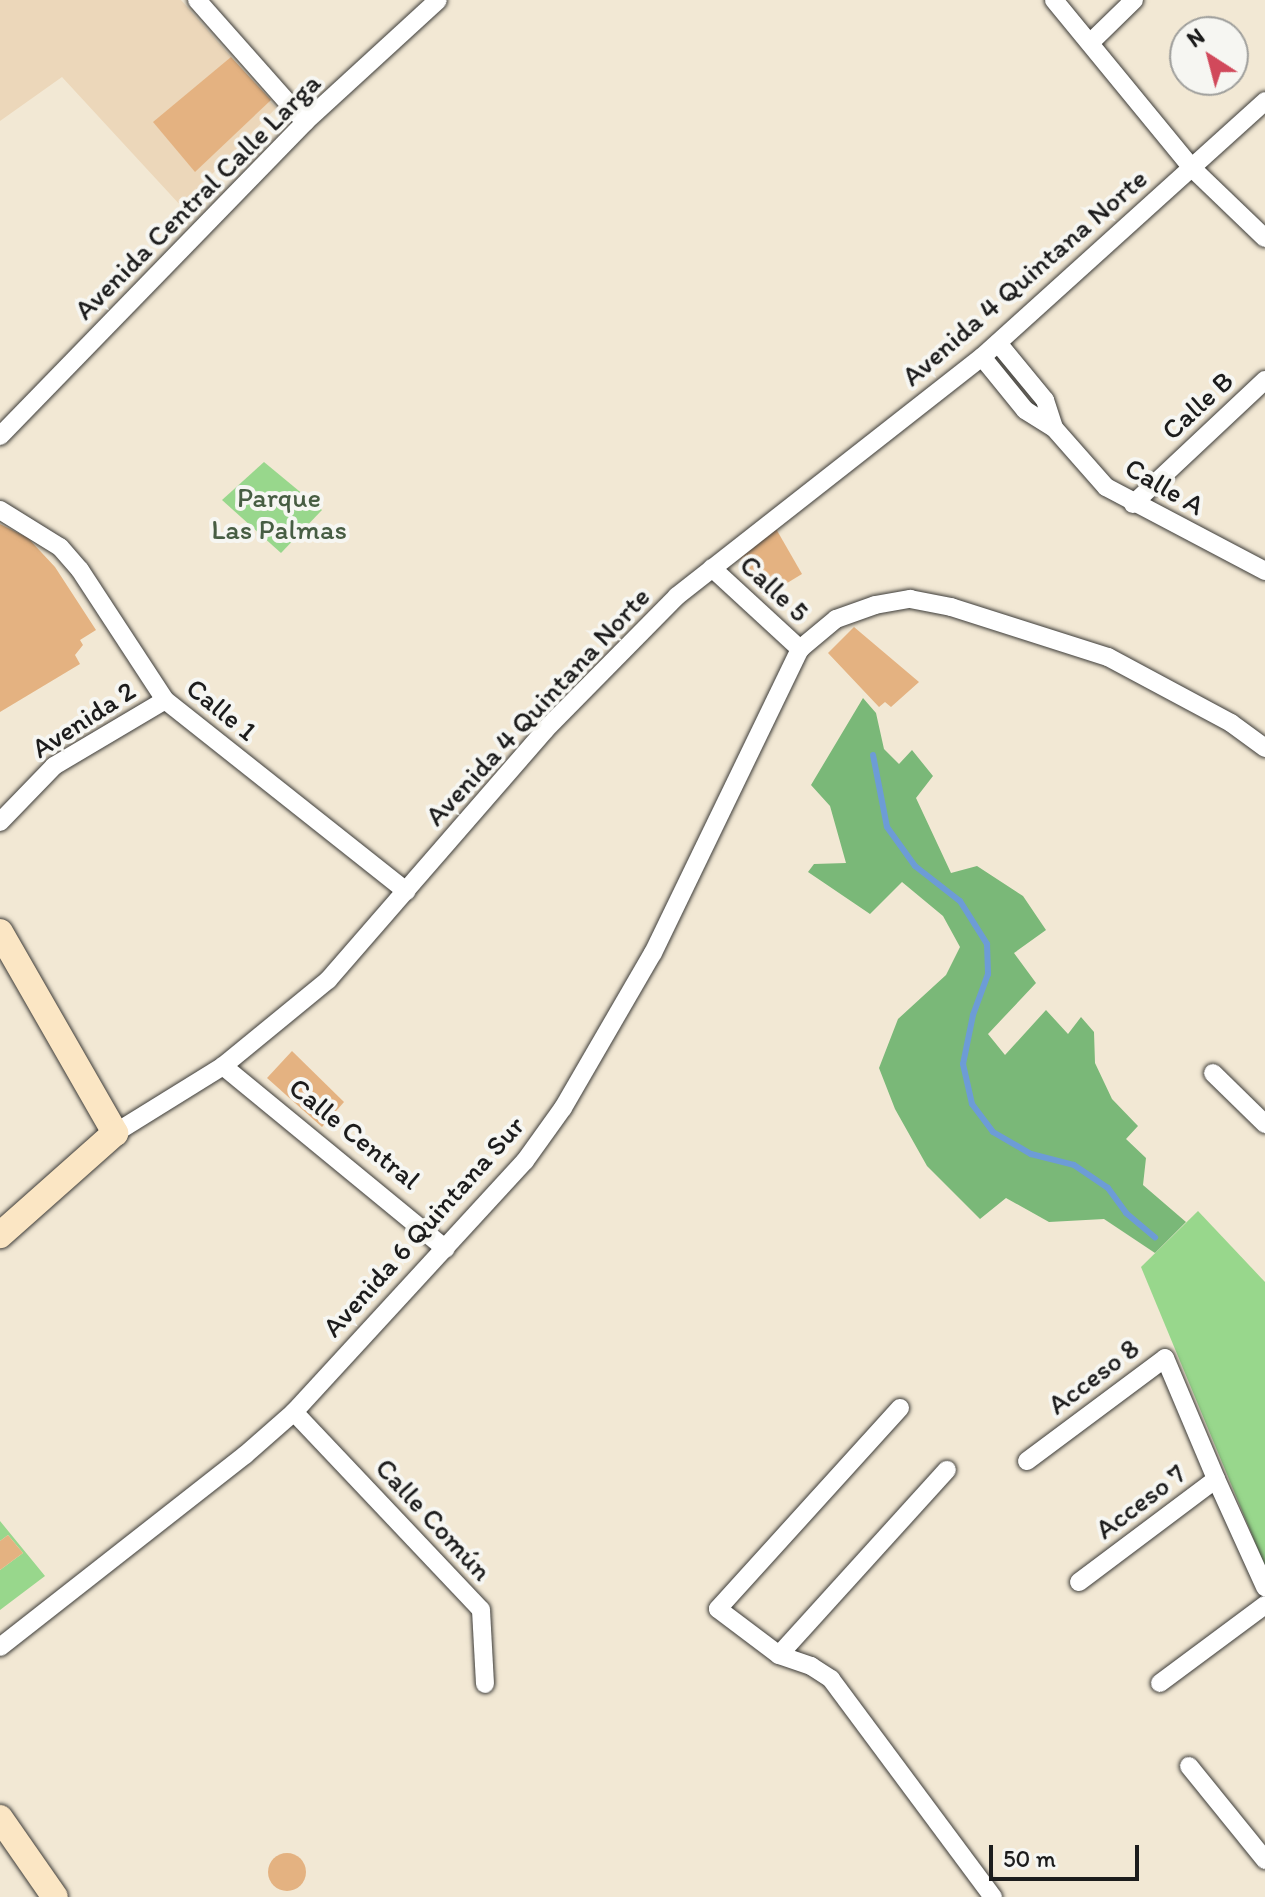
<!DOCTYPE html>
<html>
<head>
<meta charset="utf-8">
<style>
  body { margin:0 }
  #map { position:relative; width:1265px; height:1897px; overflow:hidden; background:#f2e8d4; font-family:Itim,sans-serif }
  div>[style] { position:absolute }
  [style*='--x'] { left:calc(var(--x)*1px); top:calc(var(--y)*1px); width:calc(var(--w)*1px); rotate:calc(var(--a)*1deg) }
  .built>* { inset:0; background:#ecd7ba }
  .green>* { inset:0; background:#98d78c }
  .forest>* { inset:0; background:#7ab878 }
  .stream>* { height:6px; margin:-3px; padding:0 3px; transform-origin:3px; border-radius:3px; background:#6d9cd6 }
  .building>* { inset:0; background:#e4b281 }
  .round { border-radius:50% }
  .roads { filter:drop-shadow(0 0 2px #3c3b38) drop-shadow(0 0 2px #3c3b38) }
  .minor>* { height:18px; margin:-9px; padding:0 9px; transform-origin:9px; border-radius:9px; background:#fff }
  .secondary>* { height:26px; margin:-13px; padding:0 13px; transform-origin:13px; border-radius:13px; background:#fbe6c4 }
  span { translate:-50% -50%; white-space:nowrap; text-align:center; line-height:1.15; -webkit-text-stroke:8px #f6f6f2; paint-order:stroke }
  .street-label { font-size:28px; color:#1c1c1c }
  .park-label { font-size:28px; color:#475d43 }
  .north { position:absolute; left:1169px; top:16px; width:80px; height:80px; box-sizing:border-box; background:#f6f6f2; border:2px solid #9f9f9c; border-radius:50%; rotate:324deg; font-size:22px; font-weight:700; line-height:32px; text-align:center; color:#1c1c1c }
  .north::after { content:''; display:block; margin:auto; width:28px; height:36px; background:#d1495b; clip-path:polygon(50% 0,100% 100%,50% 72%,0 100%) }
  .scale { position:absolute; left:989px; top:1845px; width:150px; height:36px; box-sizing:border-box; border:4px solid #1c1c1c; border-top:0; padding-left:10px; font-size:24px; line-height:28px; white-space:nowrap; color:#1c1c1c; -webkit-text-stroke:6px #f6f6f2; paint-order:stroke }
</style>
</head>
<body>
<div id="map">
  <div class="built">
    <i style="clip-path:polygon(0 0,181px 0,276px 108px,181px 206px,62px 77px,0 121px)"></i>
  </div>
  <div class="green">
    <i style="clip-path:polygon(264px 462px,322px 510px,281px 553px,222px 500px)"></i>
    <i style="clip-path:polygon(1198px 1211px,1265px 1282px,1265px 1566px,1141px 1267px)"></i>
    <i style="clip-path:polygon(0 1521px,45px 1576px,0 1610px,0 1570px,23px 1553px,8px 1535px,0 1541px)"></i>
  </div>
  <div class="forest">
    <i style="clip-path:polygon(863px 698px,876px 713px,884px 749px,899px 764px,912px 750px,933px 776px,916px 798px,951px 873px,977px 866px,1023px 896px,1046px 930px,1014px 953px,1036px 983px,988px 1034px,1005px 1055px,1046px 1010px,1068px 1034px,1081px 1017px,1094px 1032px,1095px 1063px,1112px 1099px,1138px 1126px,1126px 1139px,1146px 1158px,1143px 1185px,1186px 1222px,1155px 1253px,1104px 1219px,1049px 1222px,1006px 1198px,980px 1219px,927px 1166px,895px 1109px,879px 1068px,898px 1019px,946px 975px,960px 947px,943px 916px,902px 882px,870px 914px,808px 872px,814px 864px,846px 863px,830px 806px,811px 785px)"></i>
  </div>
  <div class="stream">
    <i style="--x:873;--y:755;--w:73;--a:79"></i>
    <i style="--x:887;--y:827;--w:48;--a:54.3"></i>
    <i style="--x:915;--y:866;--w:57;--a:37.9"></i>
    <i style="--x:960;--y:901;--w:51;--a:57.9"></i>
    <i style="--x:987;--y:944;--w:30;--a:88"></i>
    <i style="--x:988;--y:974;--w:44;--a:110.1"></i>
    <i style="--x:973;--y:1015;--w:50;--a:101.5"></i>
    <i style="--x:963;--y:1064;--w:41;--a:77.3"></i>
    <i style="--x:972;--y:1104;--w:35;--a:53"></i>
    <i style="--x:993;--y:1132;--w:44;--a:30.1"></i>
    <i style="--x:1031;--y:1154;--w:44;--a:14.3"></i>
    <i style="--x:1074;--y:1165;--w:41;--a:34.1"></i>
    <i style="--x:1108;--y:1188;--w:31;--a:54"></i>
    <i style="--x:1126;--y:1213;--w:38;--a:40"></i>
  </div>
  <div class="building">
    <i style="clip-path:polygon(231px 57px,271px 100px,195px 172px,153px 122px)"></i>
    <i style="clip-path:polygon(0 524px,28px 538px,55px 567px,96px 630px,80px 640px,83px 645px,75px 655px,80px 664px,0 712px)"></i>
    <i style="clip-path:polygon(775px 527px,802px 574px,764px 597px,740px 563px,741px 552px)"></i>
    <i style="clip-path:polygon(854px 627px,919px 682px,891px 707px,885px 702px,879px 707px,828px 653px)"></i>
    <i style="clip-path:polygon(292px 1051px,344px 1102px,322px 1127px,267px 1078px)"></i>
    <i style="clip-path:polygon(8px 1535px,23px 1553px,0 1570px,0 1541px)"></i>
    <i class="round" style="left:268px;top:1853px;width:38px;height:38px"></i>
  </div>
  <div class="roads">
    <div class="minor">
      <i style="--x:197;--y:0;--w:163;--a:48.5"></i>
      <i style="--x:1054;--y:0;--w:217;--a:50.6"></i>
      <i style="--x:1192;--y:168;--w:101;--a:43.8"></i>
      <i style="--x:1091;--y:42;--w:60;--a:-44.3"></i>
      <i style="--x:998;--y:343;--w:74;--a:50.5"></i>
      <i style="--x:1045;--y:400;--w:29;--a:72"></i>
      <i style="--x:982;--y:357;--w:68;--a:50.9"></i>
      <i style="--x:1025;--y:410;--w:34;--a:32"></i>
      <i style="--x:1054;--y:428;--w:79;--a:48.6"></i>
      <i style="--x:1106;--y:487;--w:180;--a:27.8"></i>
      <i style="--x:0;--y:436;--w:438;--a:-45.8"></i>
      <i style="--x:305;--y:122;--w:180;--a:-42.5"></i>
      <i style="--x:1133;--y:504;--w:181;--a:-43.2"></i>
      <i style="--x:0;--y:510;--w:70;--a:31.7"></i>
      <i style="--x:60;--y:547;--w:30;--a:49"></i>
      <i style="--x:80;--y:570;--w:155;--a:56.8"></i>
      <i style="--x:165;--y:700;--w:308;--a:38.4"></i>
      <i style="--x:712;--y:568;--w:120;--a:42.6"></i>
      <i style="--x:0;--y:822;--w:78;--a:-46"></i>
      <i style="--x:54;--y:766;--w:129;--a:-30.7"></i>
      <i style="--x:223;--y:1066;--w:288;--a:39.4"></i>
      <i style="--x:1213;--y:1073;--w:73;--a:44.4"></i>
      <i style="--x:115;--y:1133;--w:127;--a:-31.8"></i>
      <i style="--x:223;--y:1066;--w:136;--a:-39.3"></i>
      <i style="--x:328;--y:980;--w:331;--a:-49"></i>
      <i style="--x:545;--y:730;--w:188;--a:-45.4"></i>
      <i style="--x:677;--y:596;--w:387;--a:-38.1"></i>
      <i style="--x:982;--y:357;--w:382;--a:-42.1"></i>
      <i style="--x:900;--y:1408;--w:271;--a:132.2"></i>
      <i style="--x:718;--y:1609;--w:76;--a:37"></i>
      <i style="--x:779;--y:1655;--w:34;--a:19"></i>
      <i style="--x:811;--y:1666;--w:24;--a:33"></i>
      <i style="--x:831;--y:1679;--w:272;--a:53.4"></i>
      <i style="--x:294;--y:1412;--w:272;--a:46.6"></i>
      <i style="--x:481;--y:1610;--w:74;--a:86.9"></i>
      <i style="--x:1027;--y:1461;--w:172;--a:-36.7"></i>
      <i style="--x:1165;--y:1358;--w:131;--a:67.1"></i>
      <i style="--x:1079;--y:1582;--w:171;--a:-36.9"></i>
      <i style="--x:1216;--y:1479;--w:119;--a:65.6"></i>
      <i style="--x:0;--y:1647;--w:311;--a:-38.1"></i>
      <i style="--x:245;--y:1455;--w:65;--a:-41.3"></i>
      <i style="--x:294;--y:1412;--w:341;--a:-47.4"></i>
      <i style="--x:525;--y:1161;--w:65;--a:-54.4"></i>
      <i style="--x:563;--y:1108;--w:179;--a:-59.9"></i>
      <i style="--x:653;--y:953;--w:338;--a:-64.2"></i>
      <i style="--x:800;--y:649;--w:47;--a:-39.8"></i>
      <i style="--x:836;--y:619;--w:41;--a:-19.7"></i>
      <i style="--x:875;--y:605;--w:36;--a:-10"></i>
      <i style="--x:910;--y:599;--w:42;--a:11"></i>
      <i style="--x:951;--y:607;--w:165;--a:17.7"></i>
      <i style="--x:1108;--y:657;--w:140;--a:28.2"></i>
      <i style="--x:1231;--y:723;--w:42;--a:36.3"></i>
      <i style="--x:779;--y:1655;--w:250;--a:-47.8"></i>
      <i style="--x:1160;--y:1683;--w:131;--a:-36.6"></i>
      <i style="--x:1189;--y:1766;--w:121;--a:51"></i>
    </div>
    <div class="secondary">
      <i style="--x:0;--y:932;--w:232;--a:60.2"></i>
      <i style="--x:115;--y:1133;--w:154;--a:138.4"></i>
      <i style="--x:0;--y:1818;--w:96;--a:55.2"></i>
    </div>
  </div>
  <div class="street-label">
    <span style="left:197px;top:196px;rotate:-45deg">Avenida Central Calle Larga</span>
    <span style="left:1024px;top:277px;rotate:-41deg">Avenida 4 Quintana Norte</span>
    <span style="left:1197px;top:405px;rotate:-43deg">Calle B</span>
    <span style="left:1165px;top:486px;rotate:30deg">Calle A</span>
    <span style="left:775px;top:588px;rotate:43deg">Calle 5</span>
    <span style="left:537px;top:706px;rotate:-47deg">Avenida 4 Quintana Norte</span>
    <span style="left:222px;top:709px;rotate:39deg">Calle 1</span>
    <span style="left:83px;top:719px;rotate:-33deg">Avenida 2</span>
    <span style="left:355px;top:1133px;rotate:39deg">Calle Central</span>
    <span style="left:423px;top:1226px;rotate:-48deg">Avenida 6 Quintana Sur</span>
    <span style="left:1093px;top:1376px;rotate:-37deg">Acceso 8</span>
    <span style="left:1140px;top:1501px;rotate:-37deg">Acceso 7</span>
    <span style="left:434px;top:1519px;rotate:47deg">Calle Común</span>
  </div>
  <div class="park-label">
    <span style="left:279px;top:513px">Parque<br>Las Palmas</span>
  </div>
  <div class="north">N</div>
  <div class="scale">50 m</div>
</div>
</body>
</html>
